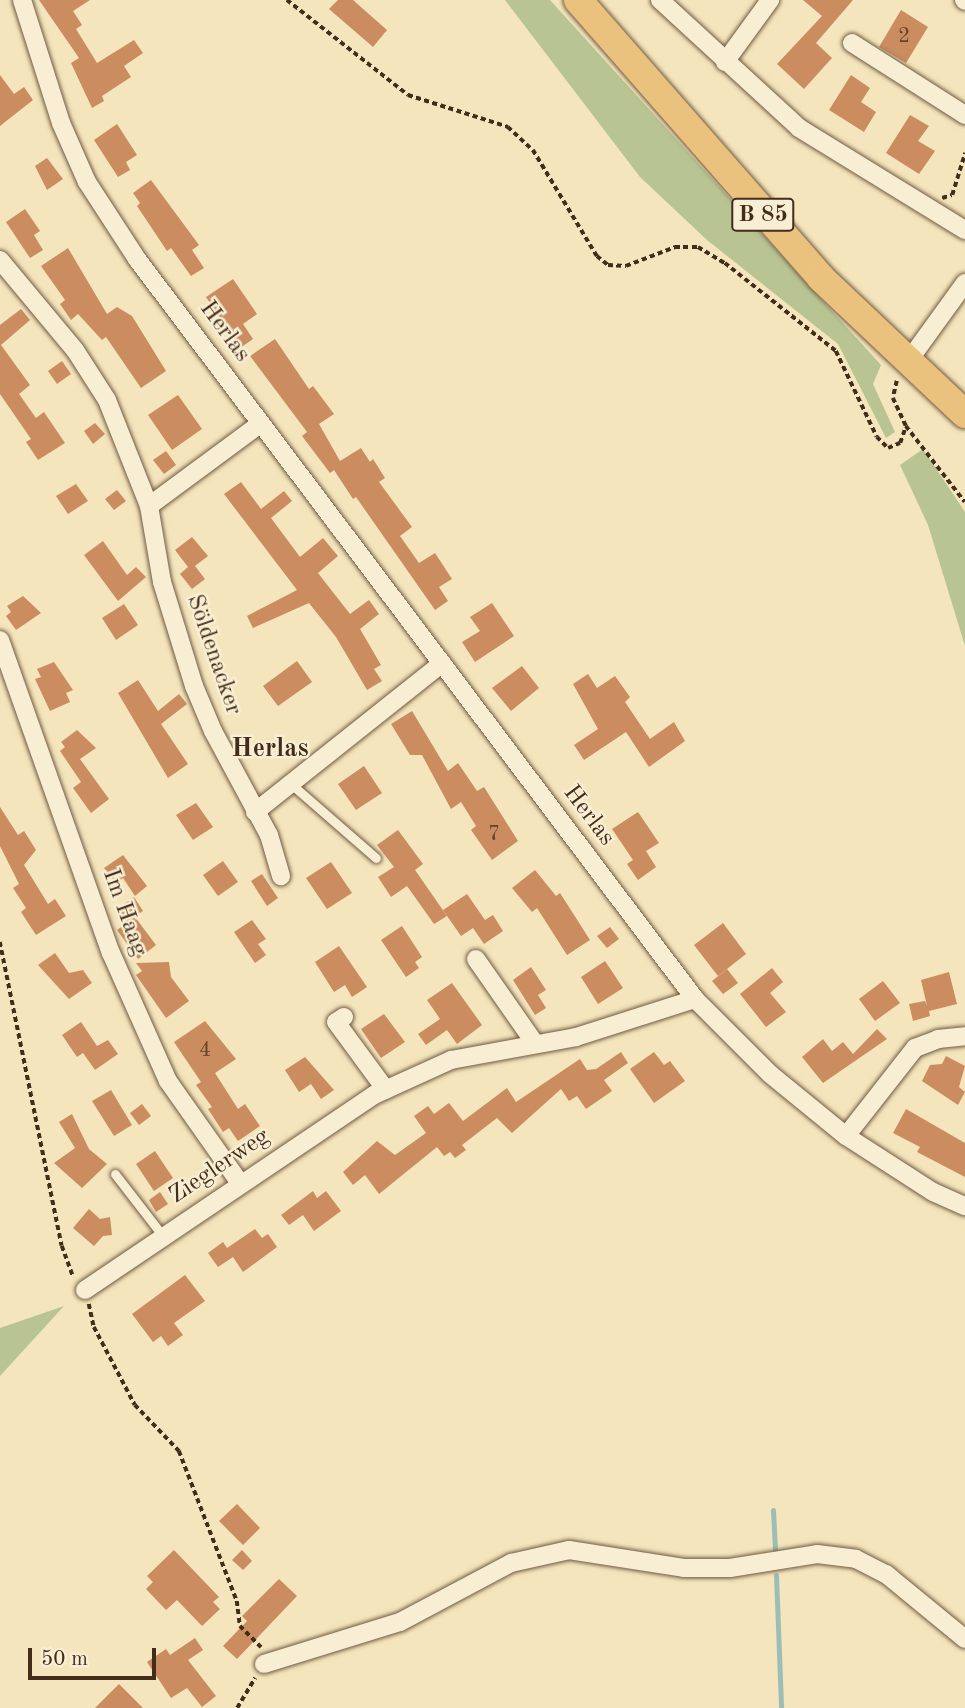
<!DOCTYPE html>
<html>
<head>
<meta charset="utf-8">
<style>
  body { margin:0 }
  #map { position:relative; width:965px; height:1708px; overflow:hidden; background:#f5e5bc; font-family:"Old Standard TT",serif }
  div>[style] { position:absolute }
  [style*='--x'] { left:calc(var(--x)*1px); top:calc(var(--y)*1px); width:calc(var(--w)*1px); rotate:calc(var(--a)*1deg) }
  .green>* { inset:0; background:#b8c593 }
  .stream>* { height:5px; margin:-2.5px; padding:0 2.5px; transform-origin:2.5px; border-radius:2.5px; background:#9dbeb7 }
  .building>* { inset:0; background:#cb8c5f }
  .path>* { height:3.5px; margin-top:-1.75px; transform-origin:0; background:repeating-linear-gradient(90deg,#432c1a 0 5px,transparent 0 8.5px) }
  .roads { filter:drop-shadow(0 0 2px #705a42) drop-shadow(0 0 2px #705a42) }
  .lane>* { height:9px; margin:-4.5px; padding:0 4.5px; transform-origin:4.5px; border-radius:4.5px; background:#f8eed3 }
  .street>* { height:18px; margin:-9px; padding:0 9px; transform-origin:9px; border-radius:9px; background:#f8eed3 }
  .primary>* { height:28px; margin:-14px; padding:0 14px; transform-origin:14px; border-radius:14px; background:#eac27e }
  span { translate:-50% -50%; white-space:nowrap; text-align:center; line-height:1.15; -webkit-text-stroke:5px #f8eed3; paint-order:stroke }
  .number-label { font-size:21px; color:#65442b }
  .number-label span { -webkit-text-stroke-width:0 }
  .shield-label span { padding:2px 5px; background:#f8eed3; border:2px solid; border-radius:5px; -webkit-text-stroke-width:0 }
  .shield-label { font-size:23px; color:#432c1a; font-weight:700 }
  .street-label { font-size:24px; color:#432c1a }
  .neighbourhood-label { font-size:26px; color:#432c1a; font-weight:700 }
  .scale { position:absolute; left:28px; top:1648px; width:128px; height:32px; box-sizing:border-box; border:4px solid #432c1a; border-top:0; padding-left:9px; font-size:21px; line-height:24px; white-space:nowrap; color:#432c1a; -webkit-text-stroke:5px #f8eed3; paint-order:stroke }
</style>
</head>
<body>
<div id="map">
  <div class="green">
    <i style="clip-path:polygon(505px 0,550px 0,881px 365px,873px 384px,895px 432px,886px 438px,838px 344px,707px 240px,640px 177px)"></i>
    <i style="clip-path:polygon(923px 449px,965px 512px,965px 646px,928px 525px,900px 465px)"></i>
    <i style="clip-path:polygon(64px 1306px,0 1376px,0 1328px)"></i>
  </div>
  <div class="stream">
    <i style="--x:773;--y:1510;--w:40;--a:87.1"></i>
    <i style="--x:776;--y:1575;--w:133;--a:87.8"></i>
  </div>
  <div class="building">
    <i style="clip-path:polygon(39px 0,90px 0,73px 11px,82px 25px,76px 29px,97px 63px,134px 40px,143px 53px,124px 66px,131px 77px,102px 96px,104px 101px,92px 108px,71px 63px,79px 58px)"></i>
    <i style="clip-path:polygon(338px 0,353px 0,387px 30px,373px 47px,329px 9px)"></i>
    <i style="clip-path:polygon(803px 0,853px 0,816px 43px,832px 58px,804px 89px,777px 64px,822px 16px)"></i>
    <i style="clip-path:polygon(901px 10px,928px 27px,906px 63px,879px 47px)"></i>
    <i style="clip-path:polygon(0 75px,14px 94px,24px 87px,33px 100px,0 126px)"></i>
    <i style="clip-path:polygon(851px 75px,870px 88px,861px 102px,876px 112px,864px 132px,829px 110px)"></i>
    <i style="clip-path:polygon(910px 115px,929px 126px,918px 141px,935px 151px,919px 174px,886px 153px)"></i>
    <i style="clip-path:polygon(117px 124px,137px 155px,126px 162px,130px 170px,118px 177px,94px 140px)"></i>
    <i style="clip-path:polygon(47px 158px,63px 179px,47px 190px,35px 166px)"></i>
    <i style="clip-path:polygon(151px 180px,199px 245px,192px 250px,204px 268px,191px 276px,171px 248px,167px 251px,137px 206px,140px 203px,133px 193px)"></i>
    <i style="clip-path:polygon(25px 209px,40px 231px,34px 235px,43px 250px,30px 258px,6px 222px)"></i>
    <i style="clip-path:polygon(68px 248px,107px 314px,117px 307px,132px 316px,166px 371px,141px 388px,106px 337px,102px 340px,78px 314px,71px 320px,60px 304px,65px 300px,41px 266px)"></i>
    <i style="clip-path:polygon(233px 279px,257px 314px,243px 324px,253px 339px,240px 348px,206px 297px)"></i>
    <i style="clip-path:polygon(21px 309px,30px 320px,1px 345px,30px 385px,19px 394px,36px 418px,44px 412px,65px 443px,38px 460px,26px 442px,31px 439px,0 394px,0 325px)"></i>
    <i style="clip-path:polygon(275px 339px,309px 389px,313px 386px,334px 414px,319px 424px,340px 461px,361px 448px,370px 462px,373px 459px,385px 478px,379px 482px,412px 527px,400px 536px,419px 563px,435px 553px,452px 579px,439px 587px,448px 601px,435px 610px,356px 497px,353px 499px,334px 470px,330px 473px,302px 436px,307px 432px,250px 356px)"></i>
    <i style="clip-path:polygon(62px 361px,71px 374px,57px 384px,48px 371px)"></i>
    <i style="clip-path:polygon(178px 395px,202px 429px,172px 450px,148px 415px)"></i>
    <i style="clip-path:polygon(95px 423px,105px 434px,93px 444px,84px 431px)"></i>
    <i style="clip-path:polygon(166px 451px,176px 465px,164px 474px,153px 460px)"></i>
    <i style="clip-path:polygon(241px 482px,261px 509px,284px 491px,292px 501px,271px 518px,300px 557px,323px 538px,338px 556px,318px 573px,350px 614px,369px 600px,379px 614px,360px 629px,381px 665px,374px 669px,382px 681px,367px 690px,336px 637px,309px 603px,253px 628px,247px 616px,297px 590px,224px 494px)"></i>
    <i style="clip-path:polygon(76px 484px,88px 501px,68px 514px,56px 496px)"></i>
    <i style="clip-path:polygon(117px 490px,126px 501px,114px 510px,105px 499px)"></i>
    <i style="clip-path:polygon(192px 537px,208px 556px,195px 566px,205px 579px,192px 589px,180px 574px,188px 567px,175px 550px)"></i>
    <i style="clip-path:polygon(103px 541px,127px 575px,136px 567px,146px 577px,118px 601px,84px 555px)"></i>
    <i style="clip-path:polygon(23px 596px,41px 613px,16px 630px,6px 616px,11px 612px,7px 606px)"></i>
    <i style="clip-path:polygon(492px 603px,514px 636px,475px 662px,462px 642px,480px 631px,470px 617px)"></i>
    <i style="clip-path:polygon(124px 604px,138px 625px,116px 640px,102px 618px)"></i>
    <i style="clip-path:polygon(297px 661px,312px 682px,278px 706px,263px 686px)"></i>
    <i style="clip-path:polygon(54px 662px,73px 690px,66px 693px,70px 702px,50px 711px,35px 679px,41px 677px,37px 669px)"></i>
    <i style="clip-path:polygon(522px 666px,539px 688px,511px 711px,492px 688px)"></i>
    <i style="clip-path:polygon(588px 674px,597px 688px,615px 676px,630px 697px,625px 702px,650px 739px,674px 722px,685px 741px,649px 767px,626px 732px,584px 760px,574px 745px,598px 729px,573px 684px)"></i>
    <i style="clip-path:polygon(138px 680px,158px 711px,179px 694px,187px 704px,161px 724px,188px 764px,168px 778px,118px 693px)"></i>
    <i style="clip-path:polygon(412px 711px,448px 771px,458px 763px,477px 791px,484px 787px,518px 841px,492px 860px,471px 830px,476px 826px,461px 802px,451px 809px,422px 755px,410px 755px,391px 724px)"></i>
    <i style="clip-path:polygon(77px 730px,96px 748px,80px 759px,109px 799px,91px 813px,73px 788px,81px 782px,60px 751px,65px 747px,61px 742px)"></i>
    <i style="clip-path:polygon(364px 766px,382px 793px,356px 810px,338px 784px)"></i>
    <i style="clip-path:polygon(196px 803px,213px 827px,193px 840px,176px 815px)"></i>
    <i style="clip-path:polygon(0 807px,18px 835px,24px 831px,36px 850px,24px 865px,48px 904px,55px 899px,66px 916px,36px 935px,21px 912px,26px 908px,13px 888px,19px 884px,0 846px)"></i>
    <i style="clip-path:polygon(638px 812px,659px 843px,646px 851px,656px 867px,638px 880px,627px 864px,633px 860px,612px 829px)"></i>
    <i style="clip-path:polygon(398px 830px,423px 864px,415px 870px,447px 916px,434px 924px,407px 886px,391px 897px,378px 877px,394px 867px,377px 845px)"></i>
    <i style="clip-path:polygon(123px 855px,147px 886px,135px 896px,123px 878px,116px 883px,104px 868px)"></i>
    <i style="clip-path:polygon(223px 861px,238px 882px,218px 896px,203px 875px)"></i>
    <i style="clip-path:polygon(331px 862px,352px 893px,327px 909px,306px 878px)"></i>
    <i style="clip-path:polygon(535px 870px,556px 896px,560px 893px,590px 940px,567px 955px,537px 908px,532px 912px,512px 888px)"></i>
    <i style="clip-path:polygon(262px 874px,278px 898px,267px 906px,251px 881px)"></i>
    <i style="clip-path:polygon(467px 894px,485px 920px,493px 915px,503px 931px,484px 944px,473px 928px,461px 936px,443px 910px)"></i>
    <i style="clip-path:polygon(134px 897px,143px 911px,125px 923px,116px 910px)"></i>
    <i style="clip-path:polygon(135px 917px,156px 945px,138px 959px,117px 930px)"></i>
    <i style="clip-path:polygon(252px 920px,266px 939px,258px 944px,266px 955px,255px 963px,234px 932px)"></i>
    <i style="clip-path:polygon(723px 923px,746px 954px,718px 976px,694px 945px)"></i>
    <i style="clip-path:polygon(402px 926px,422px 957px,415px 962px,419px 968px,406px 977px,381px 940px)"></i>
    <i style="clip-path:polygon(610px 927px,619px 939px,607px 948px,597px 936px)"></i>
    <i style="clip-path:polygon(339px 946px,367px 987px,352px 997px,345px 985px,334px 992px,315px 962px)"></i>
    <i style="clip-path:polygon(55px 953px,69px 973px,83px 970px,92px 983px,69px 999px,38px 965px)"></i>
    <i style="clip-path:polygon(605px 961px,623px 988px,598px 1004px,581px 977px)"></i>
    <i style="clip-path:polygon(169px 962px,171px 977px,189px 1001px,166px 1018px,136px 975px,142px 971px,136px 963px)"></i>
    <i style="clip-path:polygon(531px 967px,546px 990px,538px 995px,546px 1008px,535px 1015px,513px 980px)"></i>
    <i style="clip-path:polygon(772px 968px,783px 982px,770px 993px,786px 1012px,766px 1027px,740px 994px)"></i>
    <i style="clip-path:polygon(727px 969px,738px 983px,723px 994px,712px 981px)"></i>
    <i style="clip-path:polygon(949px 972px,957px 1004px,929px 1011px,930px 1016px,913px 1021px,909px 1004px,925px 1001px,927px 1006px,921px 980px)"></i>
    <i style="clip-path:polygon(883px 981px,900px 1003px,875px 1021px,859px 999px)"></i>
    <i style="clip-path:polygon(452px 983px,482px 1025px,457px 1044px,447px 1030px,426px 1045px,418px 1034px,440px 1019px,427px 1000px)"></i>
    <i style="clip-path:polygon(384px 1014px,405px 1042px,381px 1058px,361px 1029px)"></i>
    <i style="clip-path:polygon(205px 1021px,236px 1059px,215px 1073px,238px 1109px,245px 1104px,260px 1126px,238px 1141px,229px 1128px,223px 1132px,208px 1109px,212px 1107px,196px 1085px,201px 1082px,174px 1042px)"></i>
    <i style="clip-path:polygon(81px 1022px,97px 1046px,108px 1040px,118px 1054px,95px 1070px,83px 1053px,77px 1057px,62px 1035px)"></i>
    <i style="clip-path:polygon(877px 1029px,887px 1039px,823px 1083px,802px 1057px,823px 1039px,832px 1051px,843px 1042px,853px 1054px)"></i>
    <i style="clip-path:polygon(621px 1052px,628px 1063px,604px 1080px,612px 1091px,586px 1109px,577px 1096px,569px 1101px,561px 1089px,512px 1133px,497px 1118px,462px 1145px,466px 1150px,455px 1158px,450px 1152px,444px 1156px,437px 1147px,379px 1194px,365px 1175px,353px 1185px,343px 1172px,377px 1141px,395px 1155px,426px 1133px,414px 1116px,428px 1106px,434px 1114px,449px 1103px,463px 1121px,507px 1088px,516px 1102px,580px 1059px,587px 1070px,596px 1069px)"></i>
    <i style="clip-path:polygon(654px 1052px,664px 1065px,670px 1061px,685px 1081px,654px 1103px,630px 1069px)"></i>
    <i style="clip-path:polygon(946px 1056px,965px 1066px,959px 1087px,965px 1092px,958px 1105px,922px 1081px,930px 1065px,942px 1064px)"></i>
    <i style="clip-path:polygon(305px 1057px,334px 1090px,321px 1099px,311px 1084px,299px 1092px,285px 1070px)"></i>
    <i style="clip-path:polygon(111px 1090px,132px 1125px,114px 1136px,92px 1101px)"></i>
    <i style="clip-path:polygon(142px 1104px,151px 1116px,139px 1125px,130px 1113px)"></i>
    <i style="clip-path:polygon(906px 1109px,965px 1143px,965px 1177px,917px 1152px,920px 1147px,893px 1133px)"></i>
    <i style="clip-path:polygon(72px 1114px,89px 1149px,107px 1164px,82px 1188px,54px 1163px,75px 1148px,59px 1122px)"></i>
    <i style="clip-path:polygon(155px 1151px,173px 1178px,154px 1191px,136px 1164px)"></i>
    <i style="clip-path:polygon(313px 1191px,317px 1198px,326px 1191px,341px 1211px,314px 1231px,303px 1215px,289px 1225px,281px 1215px)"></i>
    <i style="clip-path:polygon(160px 1192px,168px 1204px,156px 1212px,149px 1200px)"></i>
    <i style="clip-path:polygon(89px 1209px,100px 1219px,110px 1217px,112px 1235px,103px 1236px,94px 1246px,73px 1228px)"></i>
    <i style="clip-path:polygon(255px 1229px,262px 1238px,268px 1234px,277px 1247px,243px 1272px,233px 1257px,218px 1267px,208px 1253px,223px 1242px,227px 1248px)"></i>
    <i style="clip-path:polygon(185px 1275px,205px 1301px,174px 1323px,183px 1335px,168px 1346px,161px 1336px,153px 1342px,132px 1314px)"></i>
    <i style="clip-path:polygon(237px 1504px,260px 1528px,243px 1545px,219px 1521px)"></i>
    <i style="clip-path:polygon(174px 1550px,219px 1597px,213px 1602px,220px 1609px,202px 1626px,177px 1600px,166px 1610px,146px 1589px,153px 1582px,147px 1576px)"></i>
    <i style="clip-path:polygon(242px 1550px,252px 1561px,243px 1570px,232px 1560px)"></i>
    <i style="clip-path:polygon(279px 1579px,297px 1596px,237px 1659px,223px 1646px,247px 1621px,242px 1616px)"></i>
    <i style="clip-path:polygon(195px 1638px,203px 1650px,188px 1660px,216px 1696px,202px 1707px,187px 1688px,171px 1698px,147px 1662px,166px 1649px,170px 1655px)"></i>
    <i style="clip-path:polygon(119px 1684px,143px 1708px,95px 1708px)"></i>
  </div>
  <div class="path">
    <i style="--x:287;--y:0;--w:154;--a:38.1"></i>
    <i style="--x:408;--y:95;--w:105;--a:17.7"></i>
    <i style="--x:508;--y:127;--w:34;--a:43"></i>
    <i style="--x:533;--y:150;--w:124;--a:58.9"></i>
    <i style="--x:597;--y:256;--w:14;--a:39"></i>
    <i style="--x:608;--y:265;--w:18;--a:3"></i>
    <i style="--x:626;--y:266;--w:53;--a:-21.2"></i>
    <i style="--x:675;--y:247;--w:23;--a:0"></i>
    <i style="--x:698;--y:247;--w:31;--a:31"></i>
    <i style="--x:725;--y:263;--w:142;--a:38.4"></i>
    <i style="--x:836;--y:351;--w:95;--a:64.5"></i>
    <i style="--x:877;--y:437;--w:16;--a:45"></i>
    <i style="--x:888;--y:448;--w:13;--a:-23"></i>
    <i style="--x:900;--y:443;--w:18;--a:-71"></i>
    <i style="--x:942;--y:198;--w:10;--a:-17"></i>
    <i style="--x:952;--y:195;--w:44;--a:-72.8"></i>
    <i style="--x:897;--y:381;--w:17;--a:103"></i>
    <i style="--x:893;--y:398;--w:31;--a:65"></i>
    <i style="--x:906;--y:426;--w:96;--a:52.2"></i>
    <i style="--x:0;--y:942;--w:310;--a:78.5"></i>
    <i style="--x:62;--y:1246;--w:33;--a:70"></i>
    <i style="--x:89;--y:1304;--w:24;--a:78"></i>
    <i style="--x:94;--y:1327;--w:88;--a:62.3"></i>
    <i style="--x:135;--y:1405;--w:64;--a:46.3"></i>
    <i style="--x:179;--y:1451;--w:161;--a:68.9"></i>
    <i style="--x:237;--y:1601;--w:25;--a:83"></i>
    <i style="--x:240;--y:1626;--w:30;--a:45"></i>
    <i style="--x:237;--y:1708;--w:35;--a:-59"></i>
  </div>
  <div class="roads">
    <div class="lane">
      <i style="--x:290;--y:783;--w:114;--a:41.1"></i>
      <i style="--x:115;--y:1174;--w:78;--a:52.3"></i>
    </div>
    <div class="street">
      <i style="--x:22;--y:0;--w:129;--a:72.4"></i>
      <i style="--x:61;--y:123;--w:64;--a:66.2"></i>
      <i style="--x:87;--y:182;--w:92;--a:57"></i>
      <i style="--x:137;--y:259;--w:927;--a:52.98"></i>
      <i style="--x:695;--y:999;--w:106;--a:45"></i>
      <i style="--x:770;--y:1074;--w:98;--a:39.2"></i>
      <i style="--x:846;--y:1136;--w:103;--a:32.8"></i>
      <i style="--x:933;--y:1192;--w:35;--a:24"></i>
      <i style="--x:660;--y:0;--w:189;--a:42.6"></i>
      <i style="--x:799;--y:128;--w:195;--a:31.6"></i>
      <i style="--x:964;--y:0;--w:1;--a:45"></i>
      <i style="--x:852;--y:43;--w:134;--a:32.5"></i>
      <i style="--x:725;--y:62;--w:77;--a:-54"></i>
      <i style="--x:0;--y:260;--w:117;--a:50.2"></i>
      <i style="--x:75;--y:350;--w:59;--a:57.4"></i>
      <i style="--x:107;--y:400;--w:114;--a:68.4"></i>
      <i style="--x:149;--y:506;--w:77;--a:80.3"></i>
      <i style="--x:162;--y:582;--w:109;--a:72.9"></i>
      <i style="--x:194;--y:686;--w:49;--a:67.1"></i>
      <i style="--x:213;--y:731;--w:118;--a:61.7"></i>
      <i style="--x:269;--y:835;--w:43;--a:73.7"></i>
      <i style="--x:907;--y:363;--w:99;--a:-54.1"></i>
      <i style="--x:149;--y:506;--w:138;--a:-36.5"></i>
      <i style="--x:0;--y:640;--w:332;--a:70.5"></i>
      <i style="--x:111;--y:953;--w:140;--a:66"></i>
      <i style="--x:168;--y:1081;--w:125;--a:54.8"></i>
      <i style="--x:255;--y:812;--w:239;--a:-38.5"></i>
      <i style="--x:476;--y:959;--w:101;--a:55.1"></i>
      <i style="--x:344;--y:1017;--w:9;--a:148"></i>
      <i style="--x:336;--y:1022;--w:84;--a:53.7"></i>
      <i style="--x:846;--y:1136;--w:112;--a:-51.9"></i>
      <i style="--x:915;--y:1048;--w:25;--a:-21"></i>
      <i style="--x:938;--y:1039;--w:27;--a:-6"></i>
      <i style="--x:85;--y:1290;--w:349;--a:-34"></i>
      <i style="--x:374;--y:1095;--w:85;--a:-24.4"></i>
      <i style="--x:451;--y:1060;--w:127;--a:-10.4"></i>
      <i style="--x:576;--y:1037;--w:125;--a:-17.7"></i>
      <i style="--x:264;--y:1664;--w:142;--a:-17.2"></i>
      <i style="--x:400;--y:1622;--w:126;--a:-28"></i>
      <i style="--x:511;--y:1563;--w:59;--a:-12.6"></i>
      <i style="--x:569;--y:1550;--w:116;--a:8.9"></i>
      <i style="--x:684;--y:1568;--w:46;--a:0"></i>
      <i style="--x:730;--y:1568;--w:88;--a:-9.1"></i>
      <i style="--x:817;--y:1554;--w:39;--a:7"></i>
      <i style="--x:856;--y:1559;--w:34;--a:27"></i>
      <i style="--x:886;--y:1574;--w:102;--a:39.4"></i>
    </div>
    <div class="primary">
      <i style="--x:578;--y:0;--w:369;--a:48.8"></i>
      <i style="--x:821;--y:278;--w:198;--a:43.4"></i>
    </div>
  </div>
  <div class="number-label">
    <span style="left:904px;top:37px">2</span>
    <span style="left:494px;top:835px">7</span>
    <span style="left:205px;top:1051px">4</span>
  </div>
  <div class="shield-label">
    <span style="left:763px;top:215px">B 85</span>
  </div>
  <div class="street-label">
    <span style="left:224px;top:332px;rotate:54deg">Herlas</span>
    <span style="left:213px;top:655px;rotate:71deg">Söldenacker</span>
    <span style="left:588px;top:816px;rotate:53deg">Herlas</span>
    <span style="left:124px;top:913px;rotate:70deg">Im Haag</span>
    <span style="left:220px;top:1167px;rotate:-34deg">Zieglerweg</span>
  </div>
  <div class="neighbourhood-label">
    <span style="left:270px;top:750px">Herlas</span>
  </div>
  <div class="scale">50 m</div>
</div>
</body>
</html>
